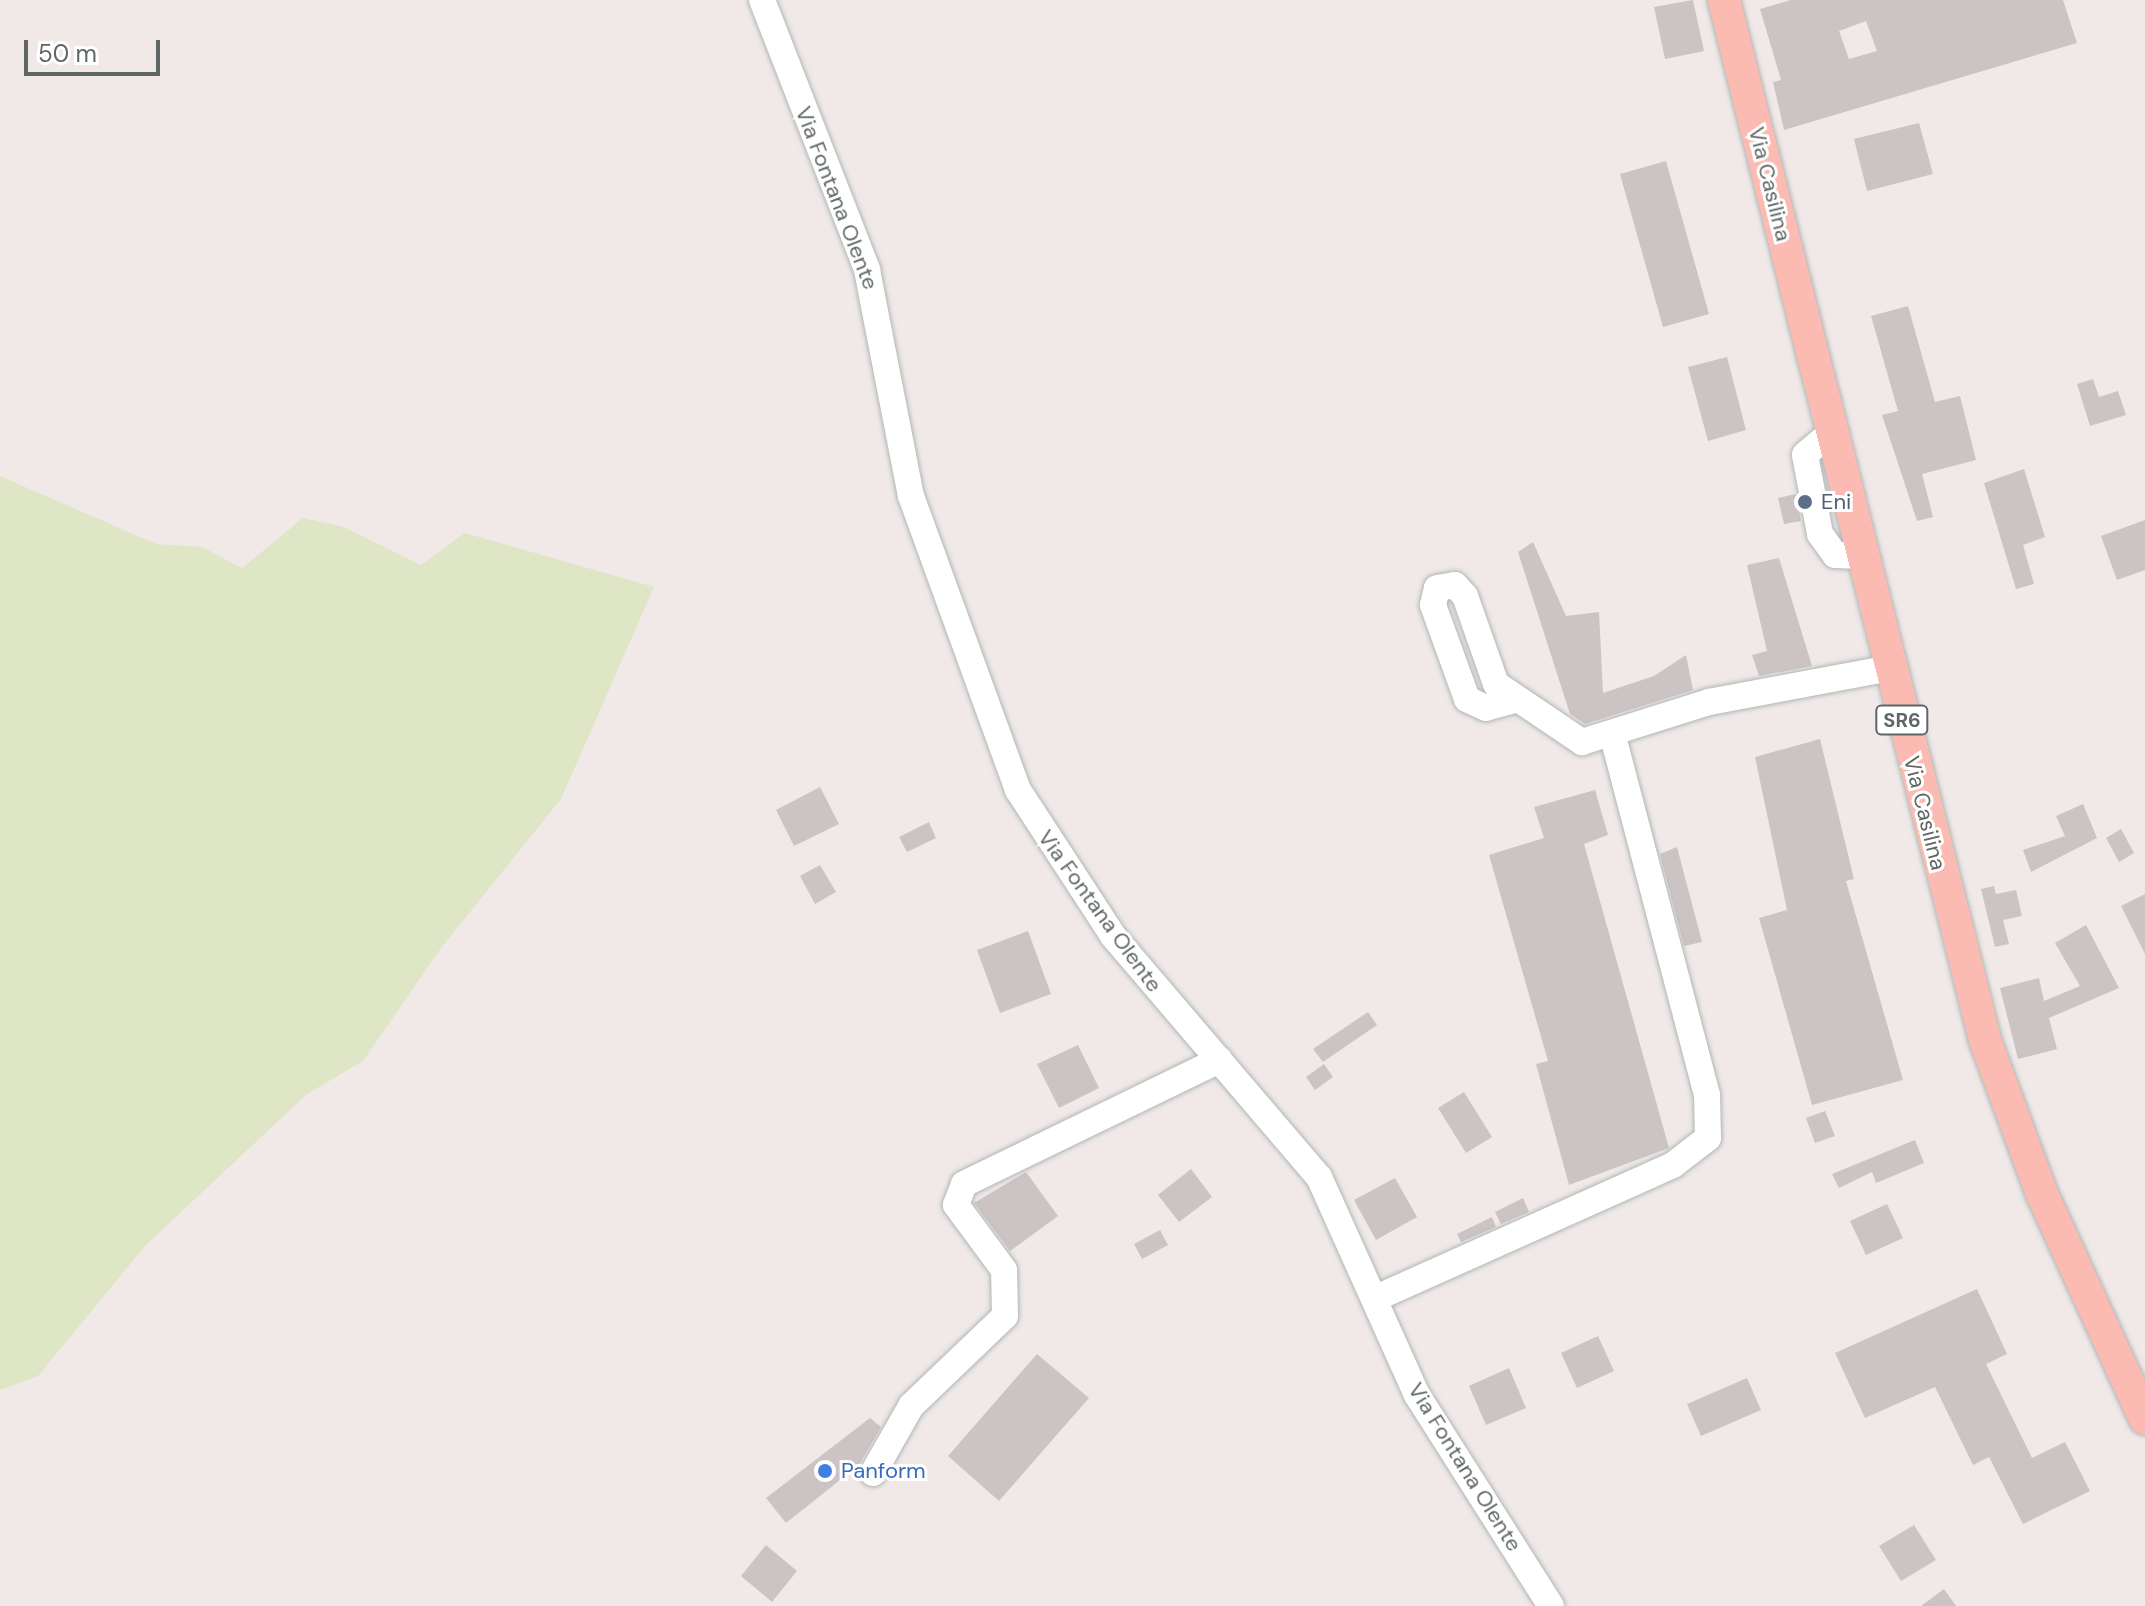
<!DOCTYPE html>
<html>
<head>
<meta charset="utf-8">
<style>
  body { margin:0 }
  #map { position:relative; width:2145px; height:1606px; overflow:hidden; background:#f0e9e8; font-family:"DM Sans",sans-serif }
  div>[style] { position:absolute }
  [style*='--x'] { left:calc(var(--x)*1px); top:calc(var(--y)*1px); width:calc(var(--w)*1px); rotate:calc(var(--a)*1deg) }
  .green>* { inset:0; background:#dee6c6 }
  .building>* { inset:0; background:#ccc4c4 }
  .roads { filter:drop-shadow(0 0 2px #b0b7b6) drop-shadow(0 0 2px #b0b7b6) }
  .minor>* { height:26px; margin:-13px; padding:0 13px; transform-origin:13px; border-radius:13px; background:#fff }
  .major>* { height:32px; margin:-16px; padding:0 16px; transform-origin:16px; border-radius:16px; background:#fbbab2 }
  .dots>* { width:22px; height:22px; translate:-50% -50%; box-sizing:border-box; border:4px solid #fff; border-radius:50% }
  span { translate:-50% -50%; white-space:nowrap; text-align:center; line-height:1.15; -webkit-text-stroke:6px #fff; paint-order:stroke }
  .shield-label span { padding:2px 6px; background:#fff; border:2px solid; border-radius:6px; -webkit-text-stroke-width:0 }
  .shield-label { font-size:20px; color:#5f6766; font-weight:700 }
  .street-label { font-size:22px; color:#5f6766 }
  .service-label { font-size:22px; color:#4e5e75 }
  .left { translate:0 -50%; text-align:left }
  .shop-label { font-size:22px; color:#366cbe }
  .scale { position:absolute; left:24px; top:40px; width:136px; height:36px; box-sizing:border-box; border:4px solid #5f6766; border-top:0; padding-left:10px; font-size:24px; line-height:28px; white-space:nowrap; color:#5f6766; -webkit-text-stroke:6px #fff; paint-order:stroke }
</style>
</head>
<body>
<div id="map">
  <div class="green">
    <i style="clip-path:polygon(0 476px,156px 544px,202px 547px,242px 568px,303px 518px,344px 527px,421px 565px,465px 533px,654px 587px,561px 799px,441px 948px,363px 1061px,307px 1094px,145px 1246px,38px 1376px,0 1390px)"></i>
  </div>
  <div class="building">
    <i style="clip-path:polygon(1693px 0,1704px 51px,1665px 59px,1654px 7px)"></i>
    <i style="clip-path:polygon(evenodd,1791px 0,2063px 0,2077px 43px,1784px 130px,1773px 82px,1781px 80px,1760px 9px,1791px 0,1866px 21px,1877px 51px,1849px 59px,1839px 31px,1866px 21px)"></i>
    <i style="clip-path:polygon(1919px 123px,1933px 174px,1867px 191px,1854px 139px)"></i>
    <i style="clip-path:polygon(1666px 161px,1709px 314px,1663px 327px,1620px 174px)"></i>
    <i style="clip-path:polygon(1908px 306px,1935px 402px,1960px 396px,1976px 460px,1922px 474px,1933px 517px,1917px 521px,1882px 415px,1898px 411px,1871px 316px)"></i>
    <i style="clip-path:polygon(1727px 357px,1746px 430px,1708px 441px,1688px 367px)"></i>
    <i style="clip-path:polygon(2093px 379px,2099px 397px,2118px 391px,2126px 415px,2090px 426px,2077px 384px)"></i>
    <i style="clip-path:polygon(2024px 469px,2045px 537px,2023px 545px,2034px 584px,2016px 589px,1984px 483px)"></i>
    <i style="clip-path:polygon(1796px 494px,1801px 521px,1784px 524px,1778px 498px)"></i>
    <i style="clip-path:polygon(2145px 520px,2145px 570px,2117px 580px,2101px 536px)"></i>
    <i style="clip-path:polygon(1533px 542px,1566px 616px,1599px 612px,1603px 693px,1654px 676px,1686px 655px,1693px 690px,1585px 724px,1570px 714px,1518px 552px)"></i>
    <i style="clip-path:polygon(1779px 558px,1812px 666px,1759px 676px,1752px 655px,1767px 651px,1747px 565px)"></i>
    <i style="clip-path:polygon(1820px 739px,1854px 879px,1846px 881px,1903px 1080px,1812px 1105px,1759px 918px,1787px 910px,1755px 757px)"></i>
    <i style="clip-path:polygon(820px 787px,839px 824px,794px 846px,776px 810px)"></i>
    <i style="clip-path:polygon(1595px 790px,1608px 835px,1584px 844px,1669px 1148px,1569px 1185px,1536px 1064px,1548px 1061px,1489px 855px,1544px 838px,1534px 807px)"></i>
    <i style="clip-path:polygon(2083px 804px,2097px 838px,2031px 872px,2023px 850px,2065px 836px,2056px 816px)"></i>
    <i style="clip-path:polygon(929px 822px,936px 838px,907px 852px,899px 837px)"></i>
    <i style="clip-path:polygon(2121px 829px,2134px 853px,2119px 862px,2106px 838px)"></i>
    <i style="clip-path:polygon(1677px 847px,1702px 942px,1684px 946px,1660px 854px)"></i>
    <i style="clip-path:polygon(820px 865px,836px 892px,815px 904px,800px 876px)"></i>
    <i style="clip-path:polygon(1994px 886px,1996px 894px,2016px 890px,2022px 916px,2003px 920px,2009px 944px,1995px 947px,1981px 889px)"></i>
    <i style="clip-path:polygon(2145px 894px,2145px 954px,2121px 906px)"></i>
    <i style="clip-path:polygon(2086px 925px,2119px 988px,2049px 1018px,2057px 1049px,2018px 1059px,2000px 988px,2039px 978px,2044px 1001px,2080px 986px,2055px 943px)"></i>
    <i style="clip-path:polygon(1028px 931px,1051px 994px,1000px 1013px,977px 950px)"></i>
    <i style="clip-path:polygon(1368px 1012px,1377px 1025px,1323px 1062px,1313px 1049px)"></i>
    <i style="clip-path:polygon(1078px 1045px,1099px 1088px,1059px 1108px,1037px 1064px)"></i>
    <i style="clip-path:polygon(1324px 1064px,1333px 1077px,1315px 1090px,1306px 1077px)"></i>
    <i style="clip-path:polygon(1464px 1092px,1492px 1137px,1466px 1153px,1438px 1108px)"></i>
    <i style="clip-path:polygon(1825px 1111px,1835px 1136px,1815px 1143px,1806px 1118px)"></i>
    <i style="clip-path:polygon(1915px 1140px,1924px 1163px,1876px 1183px,1872px 1172px,1839px 1188px,1832px 1174px)"></i>
    <i style="clip-path:polygon(1191px 1169px,1212px 1197px,1179px 1222px,1158px 1195px)"></i>
    <i style="clip-path:polygon(1026px 1172px,1058px 1216px,1010px 1251px,974px 1203px)"></i>
    <i style="clip-path:polygon(1395px 1178px,1417px 1217px,1376px 1240px,1354px 1200px)"></i>
    <i style="clip-path:polygon(1523px 1198px,1529px 1212px,1501px 1224px,1495px 1212px)"></i>
    <i style="clip-path:polygon(1887px 1204px,1903px 1238px,1866px 1255px,1850px 1221px)"></i>
    <i style="clip-path:polygon(1492px 1217px,1496px 1227px,1461px 1242px,1457px 1234px)"></i>
    <i style="clip-path:polygon(1160px 1230px,1168px 1245px,1142px 1259px,1134px 1244px)"></i>
    <i style="clip-path:polygon(1977px 1289px,2007px 1354px,1986px 1364px,2032px 1458px,2065px 1442px,2090px 1491px,2023px 1524px,1989px 1457px,1973px 1465px,1935px 1387px,1865px 1418px,1835px 1353px)"></i>
    <i style="clip-path:polygon(1598px 1336px,1614px 1371px,1577px 1388px,1561px 1353px)"></i>
    <i style="clip-path:polygon(1037px 1354px,1089px 1398px,999px 1501px,948px 1456px)"></i>
    <i style="clip-path:polygon(1509px 1368px,1526px 1408px,1486px 1425px,1469px 1386px)"></i>
    <i style="clip-path:polygon(1747px 1378px,1761px 1410px,1701px 1436px,1687px 1404px)"></i>
    <i style="clip-path:polygon(870px 1418px,881px 1427px,859px 1465px,786px 1523px,766px 1498px)"></i>
    <i style="clip-path:polygon(1914px 1525px,1936px 1560px,1901px 1581px,1879px 1546px)"></i>
    <i style="clip-path:polygon(766px 1545px,797px 1571px,772px 1602px,741px 1576px)"></i>
    <i style="clip-path:polygon(1944px 1589px,1956px 1606px,1921px 1606px)"></i>
  </div>
  <div class="roads">
    <div class="minor">
      <i style="--x:762;--y:0;--w:290;--a:68.7"></i>
      <i style="--x:867;--y:270;--w:230;--a:79"></i>
      <i style="--x:911;--y:496;--w:313;--a:70"></i>
      <i style="--x:1018;--y:790;--w:174;--a:56.9"></i>
      <i style="--x:1113;--y:936;--w:317;--a:49.5"></i>
      <i style="--x:1319;--y:1177;--w:239;--a:65.8"></i>
      <i style="--x:1417;--y:1395;--w:250;--a:57.6"></i>
      <i style="--x:1832;--y:432;--w:35;--a:140"></i>
      <i style="--x:1805;--y:455;--w:80;--a:79.2"></i>
      <i style="--x:1820;--y:534;--w:26;--a:54"></i>
      <i style="--x:1835;--y:555;--w:27;--a:2"></i>
      <i style="--x:1515;--y:700;--w:30;--a:165"></i>
      <i style="--x:1486;--y:708;--w:21;--a:-155"></i>
      <i style="--x:1467;--y:699;--w:100;--a:-109.9"></i>
      <i style="--x:1433;--y:605;--w:17;--a:-77"></i>
      <i style="--x:1437;--y:588;--w:18;--a:-9"></i>
      <i style="--x:1455;--y:585;--w:15;--a:48"></i>
      <i style="--x:1465;--y:596;--w:93;--a:70.6"></i>
      <i style="--x:1496;--y:684;--w:104;--a:34"></i>
      <i style="--x:1582;--y:742;--w:133;--a:-17.5"></i>
      <i style="--x:1709;--y:702;--w:184;--a:-10.6"></i>
      <i style="--x:1376;--y:1298;--w:325;--a:-24.1"></i>
      <i style="--x:1673;--y:1165;--w:44;--a:-37.6"></i>
      <i style="--x:1708;--y:1138;--w:43;--a:-91.3"></i>
      <i style="--x:1707;--y:1095;--w:370;--a:-104.7"></i>
      <i style="--x:873;--y:1473;--w:77;--a:-60.4"></i>
      <i style="--x:911;--y:1406;--w:130;--a:-43.8"></i>
      <i style="--x:1005;--y:1316;--w:46;--a:-91.2"></i>
      <i style="--x:1004;--y:1270;--w:81;--a:-126.4"></i>
      <i style="--x:956;--y:1205;--w:22;--a:-69"></i>
      <i style="--x:964;--y:1184;--w:284;--a:-25.9"></i>
    </div>
    <div class="major">
      <i style="--x:1724;--y:0;--w:1072;--a:75.91"></i>
      <i style="--x:1985;--y:1040;--w:164;--a:69.7"></i>
      <i style="--x:2042;--y:1194;--w:247;--a:65.4"></i>
    </div>
  </div>
  <div class="dots">
    <i style="left:1805px;top:502px;background:#5c6f8a"></i>
    <i style="left:825px;top:1471px;background:#3f7fe0"></i>
  </div>
  <div class="shield-label">
    <span style="left:1902px;top:720px">SR6</span>
  </div>
  <div class="street-label">
    <span style="left:1770px;top:184px;rotate:76deg">Via Casilina</span>
    <span style="left:837px;top:198px;rotate:69deg">Via Fontana Olente</span>
    <span style="left:1925px;top:813px;rotate:76deg">Via Casilina</span>
    <span style="left:1100px;top:911px;rotate:54deg">Via Fontana Olente</span>
    <span style="left:1465px;top:1467px;rotate:58deg">Via Fontana Olente</span>
  </div>
  <div class="service-label">
    <span class="left" style="left:1821px;top:502px">Eni</span>
  </div>
  <div class="shop-label">
    <span class="left" style="left:841px;top:1471px">Panform</span>
  </div>
  <div class="scale">50 m</div>
</div>
</body>
</html>
